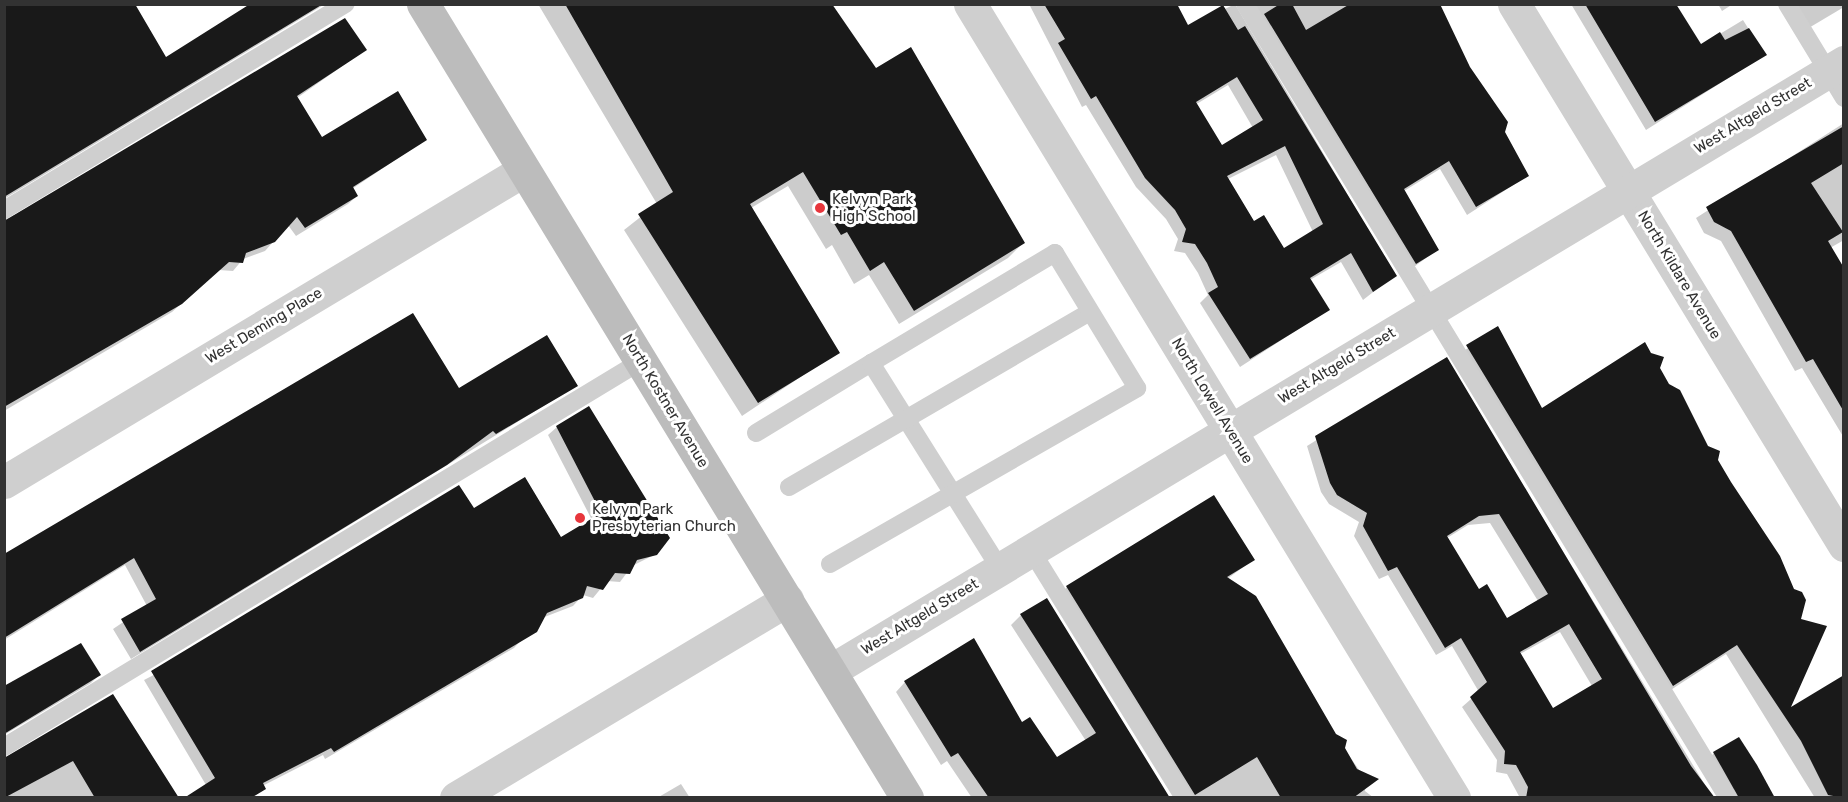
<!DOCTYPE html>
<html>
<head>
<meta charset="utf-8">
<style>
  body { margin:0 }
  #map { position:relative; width:1848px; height:802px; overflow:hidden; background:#fff; font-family:Rubik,sans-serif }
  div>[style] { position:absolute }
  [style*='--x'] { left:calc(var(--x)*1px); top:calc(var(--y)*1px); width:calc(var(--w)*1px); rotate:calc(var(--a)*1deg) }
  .shadow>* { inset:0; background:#0003 }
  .building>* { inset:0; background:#191919 }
  .lane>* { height:18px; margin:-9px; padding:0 9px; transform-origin:9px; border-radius:9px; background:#cfcfcf }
  .street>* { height:33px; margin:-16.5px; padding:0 16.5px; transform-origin:16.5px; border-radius:16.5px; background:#cfcfcf }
  .secondary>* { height:33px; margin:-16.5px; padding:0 16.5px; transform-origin:16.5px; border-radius:16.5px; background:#bcbcbc }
  .dots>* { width:16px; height:16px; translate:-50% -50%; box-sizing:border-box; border:3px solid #fff; border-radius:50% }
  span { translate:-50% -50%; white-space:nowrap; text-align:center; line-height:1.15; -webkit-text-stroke:6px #fff; paint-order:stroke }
  .street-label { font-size:15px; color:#323232 }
  .poi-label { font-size:15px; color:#323232 }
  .left { translate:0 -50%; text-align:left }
  .frame { position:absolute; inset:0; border:6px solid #323232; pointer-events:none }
</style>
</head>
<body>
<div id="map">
  <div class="shadow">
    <i style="clip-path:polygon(258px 4px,325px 4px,4px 199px,4px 10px,165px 59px)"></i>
    <i style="clip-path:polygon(538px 4px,831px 4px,876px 70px,1023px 243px,1008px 258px,899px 324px,869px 275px,854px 284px,832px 245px,826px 249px,788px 186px,751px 208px,838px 352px,742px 416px,624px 230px,657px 204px)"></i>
    <i style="clip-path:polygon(evenodd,1029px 4px,1175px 4px,1188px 27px,1235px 4px,1395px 275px,1363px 300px,1341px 262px,1310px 280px,1328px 310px,1240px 367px,1200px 303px,1208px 295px,1198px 273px,1185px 253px,1174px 251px,1178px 239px,1166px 219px,1136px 187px,1086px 105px,1082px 107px,1029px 4px,1228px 85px,1253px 128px,1221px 147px,1195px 105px,1228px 85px,1029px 4px,1276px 155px,1313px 232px,1284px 250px,1254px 223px,1228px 179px,1276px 155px)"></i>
    <i style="clip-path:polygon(1241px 4px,1433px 4px,1527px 176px,1467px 215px,1440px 169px,1404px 191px,1437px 250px,1407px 272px)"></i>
    <i style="clip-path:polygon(1571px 4px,1674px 4px,1700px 46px,1743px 20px,1765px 55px,1646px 130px)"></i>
    <i style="clip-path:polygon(1718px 4px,1733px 4px,1722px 11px)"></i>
    <i style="clip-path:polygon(1798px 4px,1844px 4px,1844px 7px,1802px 32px,1790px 12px)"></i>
    <i style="clip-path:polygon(365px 50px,297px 98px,322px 139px,425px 140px,352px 189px,357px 196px,348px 204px,296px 236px,288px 225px,265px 251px,243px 259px,233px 271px,219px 270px,172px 312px,4px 411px,4px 220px)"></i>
    <i style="clip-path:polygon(1844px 123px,1844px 240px,1830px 248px,1844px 271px,1844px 438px,1802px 368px,1795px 371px,1721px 241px,1704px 233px,1696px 218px)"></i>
    <i style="clip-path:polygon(1498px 328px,1541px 411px,1658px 368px,1716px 461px,1799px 620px,1787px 711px,1844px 798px,1815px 798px,1726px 654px,1663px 695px,1456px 356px)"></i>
    <i style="clip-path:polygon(evenodd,1446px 359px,1713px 798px,1520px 798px,1507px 774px,1496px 772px,1497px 760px,1462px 707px,1479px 692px,1452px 646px,1436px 655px,1388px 575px,1379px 579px,1354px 536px,1359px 522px,1329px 504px,1321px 492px,1307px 446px,1446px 359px,1490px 523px,1538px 601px,1507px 620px,1478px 591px,1447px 538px,1468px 525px,1490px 523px,1446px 359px,1560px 632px,1592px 686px,1552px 710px,1520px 654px,1560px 632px)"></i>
    <i style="clip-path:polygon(576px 386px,131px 659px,113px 629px,147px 606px,125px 565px,4px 640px,4px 558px,459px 390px)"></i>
    <i style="clip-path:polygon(557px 427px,656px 554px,632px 566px,620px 582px,607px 581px,593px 598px,583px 595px,573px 606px,542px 618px,514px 648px,325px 759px,323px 755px,239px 798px,206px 785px,144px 680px,473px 510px,560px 539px,592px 520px,548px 435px)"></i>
    <i style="clip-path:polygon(1253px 560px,1227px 579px,1366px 780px,1365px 791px,1374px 798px,1182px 798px,1058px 597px,1067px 587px)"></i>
    <i style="clip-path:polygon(1021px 615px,1169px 798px,972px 798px,947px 761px,941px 765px,896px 692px,905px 682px,1021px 724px,1056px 759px,1086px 741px,1011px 625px)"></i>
    <i style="clip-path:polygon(99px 675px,91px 683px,4px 735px,4px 692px)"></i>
    <i style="clip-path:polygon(113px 696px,177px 798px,4px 798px)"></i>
    <i style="clip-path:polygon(1714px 753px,1774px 798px,1724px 798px,1704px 764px)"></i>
    <i style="clip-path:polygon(681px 784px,690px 798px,657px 798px)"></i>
  </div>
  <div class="building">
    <i style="clip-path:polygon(4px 4px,135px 4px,166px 57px,250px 4px,323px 4px,4px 197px)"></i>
    <i style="clip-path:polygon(565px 4px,832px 4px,876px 68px,911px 47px,1025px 243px,914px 311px,884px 262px,870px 271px,847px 232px,841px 235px,803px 172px,750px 204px,840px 353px,758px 403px,638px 214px,673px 192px)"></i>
    <i style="clip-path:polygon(evenodd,1044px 4px,1177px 4px,1188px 25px,1223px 5px,1238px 30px,1245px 26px,1397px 276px,1373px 292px,1351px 253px,1310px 278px,1330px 310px,1250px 359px,1208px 293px,1218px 287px,1207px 263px,1195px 244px,1182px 242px,1186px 229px,1175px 210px,1145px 178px,1096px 96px,1091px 99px,1058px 43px,1065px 39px,1044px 4px,1237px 77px,1263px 120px,1222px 145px,1196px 102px,1237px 77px,1044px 4px,1285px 146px,1323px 224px,1284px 248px,1264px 215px,1254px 221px,1227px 176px,1285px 146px)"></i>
    <i style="clip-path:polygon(1280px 4px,1292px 4px,1306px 30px,1350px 4px,1440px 4px,1470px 67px,1508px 122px,1505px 132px,1529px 176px,1476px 207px,1449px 161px,1404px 189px,1439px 250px,1416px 264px,1264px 14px)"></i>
    <i style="clip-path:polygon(1585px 4px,1676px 4px,1701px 44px,1720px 32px,1725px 40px,1749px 28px,1767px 55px,1655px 122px)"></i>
    <i style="clip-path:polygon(345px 18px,367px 50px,297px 96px,322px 137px,398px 91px,427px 140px,353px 187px,358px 196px,305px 228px,297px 217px,275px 242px,246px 253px,243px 263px,229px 262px,182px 304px,4px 407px,4px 221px)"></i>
    <i style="clip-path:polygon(1844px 126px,1844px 163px,1811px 183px,1843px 232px,1828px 241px,1844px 268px,1844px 412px,1813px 359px,1806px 362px,1731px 231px,1714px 222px,1706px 207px)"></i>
    <i style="clip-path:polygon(413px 313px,459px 388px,547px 335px,578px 386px,496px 434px,493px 431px,447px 465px,140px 652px,121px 619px,156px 599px,134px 558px,4px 638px,4px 554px)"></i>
    <i style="clip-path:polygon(1498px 326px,1542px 408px,1645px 342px,1651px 353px,1664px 357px,1660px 368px,1669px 384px,1680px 390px,1708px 446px,1720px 451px,1718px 460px,1731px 482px,1780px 556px,1794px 589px,1802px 592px,1806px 600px,1801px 619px,1827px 626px,1791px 707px,1844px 675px,1844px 798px,1828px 795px,1801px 741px,1737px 645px,1673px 686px,1466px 345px)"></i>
    <i style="clip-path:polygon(evenodd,1447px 357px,1691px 766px,1715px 798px,1526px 798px,1528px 787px,1516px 765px,1504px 764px,1505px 751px,1470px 697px,1487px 682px,1461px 638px,1445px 648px,1397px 567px,1388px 571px,1363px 526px,1367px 513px,1337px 495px,1330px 483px,1315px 436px,1447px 357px,1499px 514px,1548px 594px,1507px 618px,1487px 584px,1479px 589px,1447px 536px,1479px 516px,1499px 514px,1447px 357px,1569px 624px,1602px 679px,1553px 708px,1520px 652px,1569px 624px)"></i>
    <i style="clip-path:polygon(589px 406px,670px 538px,657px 555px,637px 560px,630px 574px,615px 573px,603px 590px,587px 586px,583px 598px,547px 613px,537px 632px,334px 752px,331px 748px,263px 783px,266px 789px,251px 798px,184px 798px,215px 778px,151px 671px,459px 485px,474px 508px,525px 477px,561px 537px,601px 513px,556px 426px)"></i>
    <i style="clip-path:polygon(1214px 495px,1255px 560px,1227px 577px,1256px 596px,1336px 734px,1347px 740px,1345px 748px,1357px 769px,1379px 779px,1353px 798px,1281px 798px,1257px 757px,1195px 795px,1066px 586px)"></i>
    <i style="clip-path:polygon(1047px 598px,1170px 798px,989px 798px,958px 753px,951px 757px,904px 681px,974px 638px,1022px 722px,1030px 717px,1057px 757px,1096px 733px,1020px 614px)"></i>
    <i style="clip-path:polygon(81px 643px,101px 675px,4px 734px,4px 686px)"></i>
    <i style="clip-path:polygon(113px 694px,179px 798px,95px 798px,73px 761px,4px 798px,4px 758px)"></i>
    <i style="clip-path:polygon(1739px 737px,1757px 765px,1775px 798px,1739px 798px,1713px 752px)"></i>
  </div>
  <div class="lane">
    <i style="--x:1245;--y:4;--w:929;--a:58.69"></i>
    <i style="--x:1787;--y:4;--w:110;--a:58.8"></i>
    <i style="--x:4;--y:210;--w:399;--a:-31.1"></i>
    <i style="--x:756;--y:433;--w:135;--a:-31.3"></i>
    <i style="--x:871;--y:363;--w:243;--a:57.9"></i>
    <i style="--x:789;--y:487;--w:348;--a:-30.2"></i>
    <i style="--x:1031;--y:550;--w:291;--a:58.3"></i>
    <i style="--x:830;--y:564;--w:354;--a:-29.8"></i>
    <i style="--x:1137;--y:388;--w:158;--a:-121.3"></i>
    <i style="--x:1055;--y:253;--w:214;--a:149.1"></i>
    <i style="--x:4;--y:747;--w:745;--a:-31.21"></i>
  </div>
  <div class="street">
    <i style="--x:970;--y:4;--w:930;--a:58.63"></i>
    <i style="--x:1514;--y:4;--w:634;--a:58.62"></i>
    <i style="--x:4;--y:482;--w:606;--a:-30.96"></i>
    <i style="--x:830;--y:671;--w:1183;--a:-30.99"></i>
    <i style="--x:456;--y:798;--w:386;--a:-30.9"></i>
  </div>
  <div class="secondary">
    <i style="--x:423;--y:4;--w:930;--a:58.63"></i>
  </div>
  <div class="dots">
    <i style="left:820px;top:208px;background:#e7363c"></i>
    <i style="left:580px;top:518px;background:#e7363c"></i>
  </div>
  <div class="street-label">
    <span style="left:1753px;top:116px;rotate:-31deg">West Altgeld Street</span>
    <span style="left:1679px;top:275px;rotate:59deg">North Kildare Avenue</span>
    <span style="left:264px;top:326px;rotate:-31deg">West Deming Place</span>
    <span style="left:1337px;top:366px;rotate:-31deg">West Altgeld Street</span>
    <span style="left:665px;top:401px;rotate:59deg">North Kostner Avenue</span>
    <span style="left:1212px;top:401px;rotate:59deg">North Lowell Avenue</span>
    <span style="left:920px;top:617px;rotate:-31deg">West Altgeld Street</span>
  </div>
  <div class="poi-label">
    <span class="left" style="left:832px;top:208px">Kelvyn Park<br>High School</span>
    <span class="left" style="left:592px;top:518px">Kelvyn Park<br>Presbyterian Church</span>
  </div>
  <div class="frame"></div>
</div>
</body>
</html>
